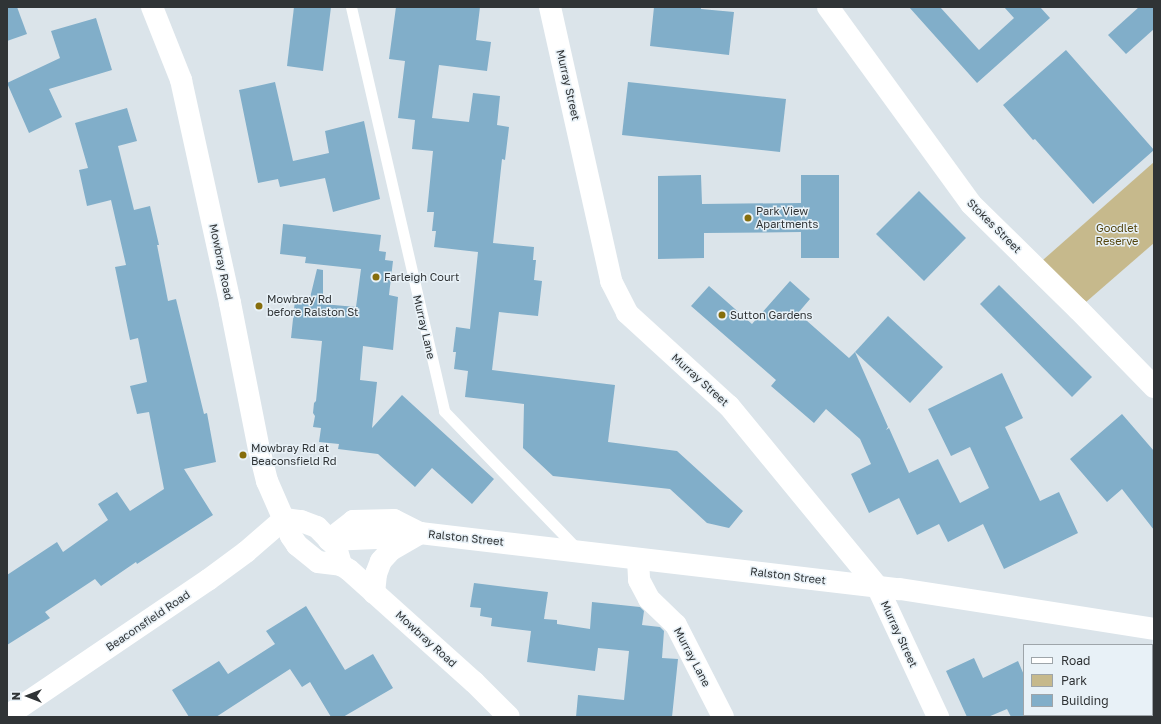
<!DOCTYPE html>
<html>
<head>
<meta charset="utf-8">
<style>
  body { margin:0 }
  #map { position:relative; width:1161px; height:724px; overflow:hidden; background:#dbe4ea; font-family:"Golos Text",sans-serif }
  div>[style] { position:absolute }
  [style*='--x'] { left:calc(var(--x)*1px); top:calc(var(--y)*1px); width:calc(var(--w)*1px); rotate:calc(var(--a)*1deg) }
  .green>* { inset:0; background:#c6b98c }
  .building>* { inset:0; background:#81aec9 }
  .service>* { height:11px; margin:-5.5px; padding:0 5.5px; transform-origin:5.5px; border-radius:5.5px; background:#fff }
  .minor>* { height:22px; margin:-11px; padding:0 11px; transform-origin:11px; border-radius:11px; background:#fff }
  .secondary>* { height:22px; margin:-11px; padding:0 11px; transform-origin:11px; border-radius:11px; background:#fff }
  .dots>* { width:11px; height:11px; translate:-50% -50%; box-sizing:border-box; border:2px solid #e8f1f7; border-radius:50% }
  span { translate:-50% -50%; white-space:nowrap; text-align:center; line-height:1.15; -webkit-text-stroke:3px #e8f1f7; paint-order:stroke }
  .street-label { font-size:11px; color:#303436 }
  .poi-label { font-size:11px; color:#303436 }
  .left { translate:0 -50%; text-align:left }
  .park-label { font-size:11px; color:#55460e }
  .frame { position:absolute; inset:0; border:8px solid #303436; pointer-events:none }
  .legend { position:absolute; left:1023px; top:644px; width:130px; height:72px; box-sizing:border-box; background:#e8f1f7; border:1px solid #9ea5aa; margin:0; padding:5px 7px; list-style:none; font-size:12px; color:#303436 }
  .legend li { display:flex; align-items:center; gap:8px; height:20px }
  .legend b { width:20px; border:1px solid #9ea5aa }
  .north { position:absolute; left:8px; top:676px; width:40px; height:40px; -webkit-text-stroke:3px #e8f1f7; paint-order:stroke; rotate:270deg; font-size:11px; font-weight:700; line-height:16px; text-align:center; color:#303436 }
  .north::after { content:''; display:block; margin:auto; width:14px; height:18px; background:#303436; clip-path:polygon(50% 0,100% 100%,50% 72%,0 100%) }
</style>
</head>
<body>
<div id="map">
  <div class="green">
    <i style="clip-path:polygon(1154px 162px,1154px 243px,1078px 309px,1035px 267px)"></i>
  </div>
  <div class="building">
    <i style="clip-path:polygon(7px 7px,17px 7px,27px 34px,7px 41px)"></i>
    <i style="clip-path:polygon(294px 7px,331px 7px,323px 71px,287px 66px)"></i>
    <i style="clip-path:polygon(396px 7px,480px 7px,476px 40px,491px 42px,487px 71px,439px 65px,432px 118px,469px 122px,473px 93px,500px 96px,497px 125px,509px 127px,505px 160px,502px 159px,493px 243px,534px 247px,533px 260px,536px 260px,534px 280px,542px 281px,538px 316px,499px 312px,492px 370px,615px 385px,608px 442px,677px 451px,743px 511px,729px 528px,707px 523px,670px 489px,553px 476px,523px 448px,524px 404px,465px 397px,468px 371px,454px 369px,456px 352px,453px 352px,456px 327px,470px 329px,478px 252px,434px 247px,436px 231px,432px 231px,434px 212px,427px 212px,433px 151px,412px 149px,415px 120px,398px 118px,405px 61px,389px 59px)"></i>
    <i style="clip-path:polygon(654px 7px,701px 7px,701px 9px,734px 12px,729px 55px,650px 46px)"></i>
    <i style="clip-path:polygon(909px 7px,940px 7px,979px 50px,1014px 18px,1004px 7px,1040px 7px,1050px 18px,977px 83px)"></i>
    <i style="clip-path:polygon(1139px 7px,1154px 7px,1154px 29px,1126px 54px,1108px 35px)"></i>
    <i style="clip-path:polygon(96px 18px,112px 70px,49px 89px,62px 117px,29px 133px,7px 83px,60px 58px,51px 31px)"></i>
    <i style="clip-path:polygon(1066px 50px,1154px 150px,1093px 204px,1035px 139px,1033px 140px,1003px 105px)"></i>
    <i style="clip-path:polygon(275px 82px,293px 161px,329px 153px,325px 131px,364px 121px,380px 199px,333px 212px,325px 178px,280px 187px,278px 179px,258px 183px,239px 90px)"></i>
    <i style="clip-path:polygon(628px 82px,786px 99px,780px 152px,622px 135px)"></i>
    <i style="clip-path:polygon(127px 108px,137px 141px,118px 146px,134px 210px,150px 206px,159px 245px,157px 245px,168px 301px,176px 299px,204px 414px,207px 413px,216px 462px,184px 469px,213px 515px,137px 564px,136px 562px,101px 586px,95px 579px,45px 612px,50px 618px,7px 645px,7px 575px,57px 542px,63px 552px,108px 520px,98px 504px,117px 492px,130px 511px,164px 489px,149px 412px,137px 414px,130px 386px,147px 382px,138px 338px,130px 340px,115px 267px,126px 265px,111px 200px,87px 206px,79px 170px,88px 168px,75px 123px)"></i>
    <i style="clip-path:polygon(701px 175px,702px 204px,801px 203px,801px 175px,839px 175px,839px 258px,801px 258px,801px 232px,704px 233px,704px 258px,658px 259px,658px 176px)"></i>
    <i style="clip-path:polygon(919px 191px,966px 238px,924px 281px,876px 234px)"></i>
    <i style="clip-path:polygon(283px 224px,381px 235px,379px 251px,386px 252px,385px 260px,393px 261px,389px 295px,398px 297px,393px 350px,363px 346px,360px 380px,377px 382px,372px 428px,402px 395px,494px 479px,472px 504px,432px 468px,415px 487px,378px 454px,338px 449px,339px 444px,319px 442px,321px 428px,313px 427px,315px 416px,313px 413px,314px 403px,316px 401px,322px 341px,291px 338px,295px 300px,309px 302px,317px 269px,323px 270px,323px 304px,356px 307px,361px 269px,305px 263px,306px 257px,280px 254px)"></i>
    <i style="clip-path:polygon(790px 281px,810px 299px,798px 313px,849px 358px,855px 352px,888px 427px,886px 430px,889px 428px,909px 473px,938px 459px,960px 503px,989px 488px,970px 447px,951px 456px,928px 409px,1002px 373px,1023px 418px,1005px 427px,1040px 501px,1059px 492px,1078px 533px,1004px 569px,983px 524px,948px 542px,939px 524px,917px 535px,899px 498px,869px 513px,851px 474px,871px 464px,860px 439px,826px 409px,814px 423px,771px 386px,776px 380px,691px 306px,709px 286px,752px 324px)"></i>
    <i style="clip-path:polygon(999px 285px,1092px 377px,1072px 397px,980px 304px)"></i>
    <i style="clip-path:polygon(888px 316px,943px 367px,910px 403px,855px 352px)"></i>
    <i style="clip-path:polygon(1122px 414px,1154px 451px,1154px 530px,1122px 489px,1107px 502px,1070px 459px)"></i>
    <i style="clip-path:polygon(474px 583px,548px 592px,544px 619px,557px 620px,557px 624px,590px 629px,592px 602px,640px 607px,644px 611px,642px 625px,660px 627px,664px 631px,662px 658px,678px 659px,672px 717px,576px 717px,578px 695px,624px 700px,629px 651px,598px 648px,595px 671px,527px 662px,531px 631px,491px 626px,492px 618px,480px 616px,481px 608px,470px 607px)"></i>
    <i style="clip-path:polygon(306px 606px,345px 670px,373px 654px,393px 688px,343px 717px,331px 717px,310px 682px,302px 687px,290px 669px,216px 717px,189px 717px,172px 690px,219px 661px,228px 674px,275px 644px,266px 631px)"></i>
    <i style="clip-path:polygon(974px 658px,983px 678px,1018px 661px,1024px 675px,1024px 717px,1011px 717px,1007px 709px,988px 717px,967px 717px,946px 671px)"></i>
  </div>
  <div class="service">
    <i style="--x:351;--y:7;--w:415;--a:77"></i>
    <i style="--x:444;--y:411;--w:193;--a:46"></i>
  </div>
  <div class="minor">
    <i style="--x:550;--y:7;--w:281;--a:77.4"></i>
    <i style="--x:611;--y:281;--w:36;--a:63"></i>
    <i style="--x:627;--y:313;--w:138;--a:42.4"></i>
    <i style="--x:729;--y:406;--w:233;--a:50.6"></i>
    <i style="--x:877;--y:586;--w:145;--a:65"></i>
    <i style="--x:828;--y:7;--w:243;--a:54"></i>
    <i style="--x:971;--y:204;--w:150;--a:44.5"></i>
    <i style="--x:1078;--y:309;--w:109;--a:45.7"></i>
    <i style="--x:329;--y:540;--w:31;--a:-38"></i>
    <i style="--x:353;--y:521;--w:41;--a:-1.4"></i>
    <i style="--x:394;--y:520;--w:29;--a:27"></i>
    <i style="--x:420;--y:533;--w:483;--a:6.7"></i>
    <i style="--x:900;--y:589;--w:257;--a:8.9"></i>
    <i style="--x:329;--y:540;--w:72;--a:-2.4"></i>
    <i style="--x:401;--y:537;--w:18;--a:-13"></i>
    <i style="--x:638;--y:559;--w:21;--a:87"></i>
    <i style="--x:639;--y:580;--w:21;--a:62"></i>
    <i style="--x:649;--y:599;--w:37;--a:44"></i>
    <i style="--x:676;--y:625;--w:103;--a:62.9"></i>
    <i style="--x:7;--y:716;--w:243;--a:-34.1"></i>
    <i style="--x:208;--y:580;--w:47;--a:-36.4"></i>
    <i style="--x:246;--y:552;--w:50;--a:-41"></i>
  </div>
  <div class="secondary">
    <i style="--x:152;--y:7;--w:79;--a:68.3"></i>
    <i style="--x:181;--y:80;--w:228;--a:77.6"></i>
    <i style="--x:230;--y:303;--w:149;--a:78.8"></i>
    <i style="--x:259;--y:449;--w:33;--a:76"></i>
    <i style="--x:267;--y:481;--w:60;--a:66.4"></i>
    <i style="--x:291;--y:536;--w:11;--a:56"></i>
    <i style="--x:297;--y:545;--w:27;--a:39"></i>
    <i style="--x:318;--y:562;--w:23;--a:7"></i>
    <i style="--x:341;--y:565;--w:9;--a:32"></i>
    <i style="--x:349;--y:570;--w:168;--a:41.9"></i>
    <i style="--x:474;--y:682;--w:49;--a:45"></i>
    <i style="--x:284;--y:519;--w:17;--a:7"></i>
    <i style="--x:301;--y:521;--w:17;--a:21"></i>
    <i style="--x:317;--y:527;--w:28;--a:46"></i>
    <i style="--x:336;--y:547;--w:19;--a:74"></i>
    <i style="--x:374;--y:593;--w:19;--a:-84"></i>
    <i style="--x:376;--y:574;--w:14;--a:-69"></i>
    <i style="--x:381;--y:561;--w:15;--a:-48"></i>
    <i style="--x:391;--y:550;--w:34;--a:-30"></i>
  </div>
  <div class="dots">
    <i style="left:748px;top:218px;background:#866e0d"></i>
    <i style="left:376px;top:277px;background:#866e0d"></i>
    <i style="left:259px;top:306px;background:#866e0d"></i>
    <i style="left:722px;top:315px;background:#866e0d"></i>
    <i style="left:243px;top:455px;background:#866e0d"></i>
  </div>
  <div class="street-label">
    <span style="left:568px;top:85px;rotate:77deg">Murray Street</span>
    <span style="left:994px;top:226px;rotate:45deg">Stokes Street</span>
    <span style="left:221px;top:262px;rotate:78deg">Mowbray Road</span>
    <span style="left:424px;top:327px;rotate:77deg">Murray Lane</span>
    <span style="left:700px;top:380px;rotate:42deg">Murray Street</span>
    <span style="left:466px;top:538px;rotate:6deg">Ralston Street</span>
    <span style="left:788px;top:576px;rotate:7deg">Ralston Street</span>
    <span style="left:148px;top:621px;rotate:-34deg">Beaconsfield Road</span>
    <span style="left:899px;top:634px;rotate:65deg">Murray Street</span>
    <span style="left:426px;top:639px;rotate:42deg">Mowbray Road</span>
    <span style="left:692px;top:657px;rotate:62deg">Murray Lane</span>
  </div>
  <div class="poi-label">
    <span class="left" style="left:756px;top:218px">Park View<br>Apartments</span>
    <span class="left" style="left:384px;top:277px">Farleigh Court</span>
    <span class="left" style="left:267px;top:306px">Mowbray Rd<br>before Ralston St</span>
    <span class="left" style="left:730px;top:315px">Sutton Gardens</span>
    <span class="left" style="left:251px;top:455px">Mowbray Rd at<br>Beaconsfield Rd</span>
  </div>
  <div class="park-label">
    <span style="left:1117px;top:235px">Goodlet<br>Reserve</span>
  </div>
  <div class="frame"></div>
  <ul class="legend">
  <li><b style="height:5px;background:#fff"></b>Road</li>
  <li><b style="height:11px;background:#c6b98c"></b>Park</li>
  <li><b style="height:11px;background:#81aec9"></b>Building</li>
  </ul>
  <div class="north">N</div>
</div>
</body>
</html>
